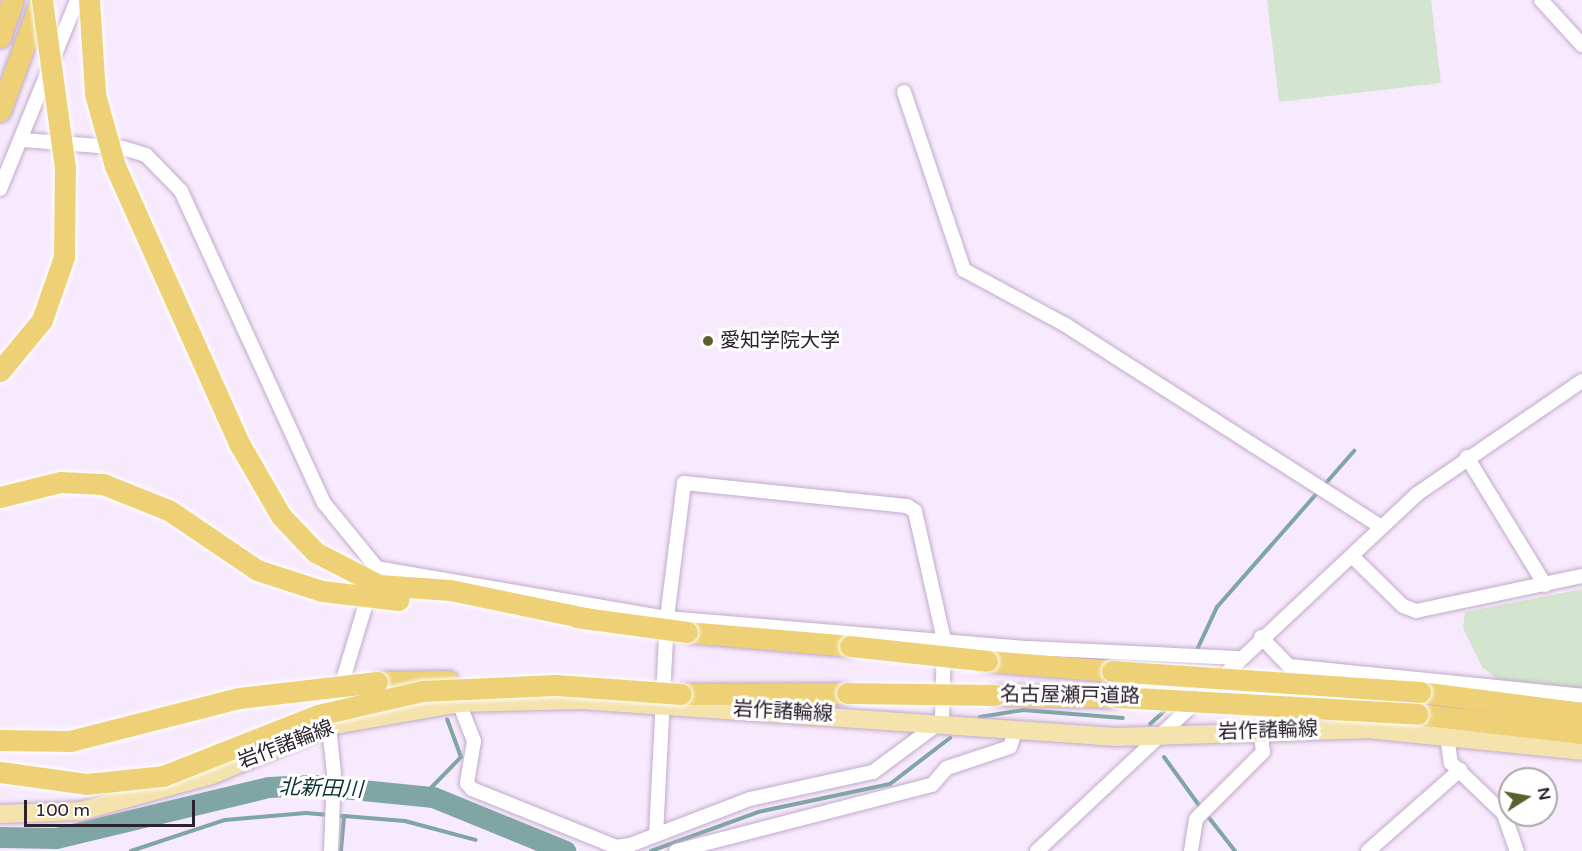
<!DOCTYPE html>
<html>
<head>
<meta charset="utf-8">
<style>
  body { margin:0 }
  #map { position:relative; width:1582px; height:851px; overflow:hidden; background:#f8eafd; font-family:"Varela Round","Noto Sans JP",sans-serif }
  div>[style] { position:absolute }
  [style*='--x'] { left:calc(var(--x)*1px); top:calc(var(--y)*1px); width:calc(var(--w)*1px); rotate:calc(var(--a)*1deg) }
  .green>* { inset:0; background:#d3e5ce }
  .stream>* { height:4px; margin:-2px; padding:0 2px; transform-origin:2px; border-radius:2px; background:#7fa5a5 }
  .river>* { height:21px; margin:-10.5px; padding:0 10.5px; transform-origin:10.5px; border-radius:10.5px; background:#7fa5a5 }
  .roads { filter:drop-shadow(0 0 2px #c1abc9) drop-shadow(0 0 2px #c1abc9) }
  .minor>* { height:14px; margin:-7px; padding:0 7px; transform-origin:7px; border-radius:7px; background:#fff }
  .major>* { height:18px; margin:-9px; padding:0 9px; transform-origin:9px; border-radius:9px; background:#f5e3ad }
  .highway>* { height:21px; margin:-10.5px; padding:0 10.5px; transform-origin:10.5px; border-radius:10.5px; background:#eed176 }
  .bridges { filter:drop-shadow(0 0 2px #fff) drop-shadow(0 0 2px #fff) }
  .highway-bridge>* { height:21px; margin:-10.5px; padding:0 10.5px; transform-origin:10.5px; border-radius:10.5px; background:#eed176 }
  .dots>* { width:16px; height:16px; translate:-50% -50%; box-sizing:border-box; border:3px solid #fff; border-radius:50% }
  span { translate:-50% -50%; white-space:nowrap; text-align:center; line-height:1.15; -webkit-text-stroke:6px #fff; paint-order:stroke }
  .poi-label { font-size:20px; color:#2b222e }
  .left { translate:0 -50%; text-align:left }
  .street-label { font-size:20px; color:#2b222e }
  .water-label { font-size:21px; color:#0c3334; font-style:italic }
  .north { position:absolute; left:1498px; top:767px; width:60px; height:60px; box-sizing:border-box; background:#fff; border:2px solid #aaa7ab; border-radius:50%; rotate:79deg; font-size:16px; font-weight:700; line-height:24px; text-align:center; color:#2b222e }
  .north::after { content:''; display:block; margin:auto; width:21px; height:27px; background:#5d602e; clip-path:polygon(50% 0,100% 100%,50% 72%,0 100%) }
  .scale { position:absolute; left:24px; top:800px; width:171px; height:27px; box-sizing:border-box; border:3px solid #2b222e; border-top:0; padding-left:8px; font-size:18px; line-height:21px; white-space:nowrap; color:#2b222e; -webkit-text-stroke:4px #fff; paint-order:stroke }
</style>
</head>
<body>
<div id="map">
  <div class="green">
    <i style="clip-path:polygon(1267px 0,1431px 0,1441px 83px,1279px 102px)"></i>
    <i style="clip-path:polygon(1582px 589px,1582px 689px,1499px 681px,1482px 667px,1463px 628px,1465px 612px)"></i>
  </div>
  <div class="stream">
    <i style="--x:1196;--y:652;--w:50;--a:-65"></i>
    <i style="--x:1217;--y:607;--w:208;--a:-48.7"></i>
    <i style="--x:980;--y:717;--w:44;--a:-9.2"></i>
    <i style="--x:1023;--y:710;--w:100;--a:4.6"></i>
    <i style="--x:1150;--y:724;--w:25;--a:-42"></i>
    <i style="--x:1164;--y:757;--w:63;--a:54"></i>
    <i style="--x:423;--y:796;--w:54;--a:-45.7"></i>
    <i style="--x:461;--y:757;--w:40;--a:-110.2"></i>
    <i style="--x:1206;--y:814;--w:47;--a:51.9"></i>
    <i style="--x:344;--y:816;--w:61;--a:4.7"></i>
    <i style="--x:405;--y:821;--w:73;--a:15"></i>
    <i style="--x:131;--y:851;--w:99;--a:-18.3"></i>
    <i style="--x:225;--y:820;--w:81;--a:-4.9"></i>
    <i style="--x:306;--y:813;--w:38;--a:5"></i>
    <i style="--x:344;--y:816;--w:35;--a:95"></i>
    <i style="--x:651;--y:851;--w:114;--a:-20"></i>
    <i style="--x:758;--y:812;--w:135;--a:-12"></i>
    <i style="--x:890;--y:784;--w:76;--a:-37.5"></i>
  </div>
  <div class="river">
    <i style="--x:0;--y:837;--w:56;--a:1"></i>
    <i style="--x:56;--y:838;--w:218;--a:-13.5"></i>
    <i style="--x:268;--y:787;--w:44;--a:-2.6"></i>
    <i style="--x:312;--y:785;--w:122;--a:5.7"></i>
    <i style="--x:433;--y:797;--w:143;--a:22.2"></i>
  </div>
  <div class="roads">
    <div class="minor">
      <i style="--x:1541;--y:0;--w:61;--a:47.7"></i>
      <i style="--x:904;--y:92;--w:188;--a:71.4"></i>
      <i style="--x:964;--y:270;--w:114;--a:28.4"></i>
      <i style="--x:1064;--y:324;--w:376;--a:32.6"></i>
      <i style="--x:24;--y:140;--w:99;--a:4.6"></i>
      <i style="--x:123;--y:148;--w:24;--a:17"></i>
      <i style="--x:146;--y:155;--w:50;--a:45.8"></i>
      <i style="--x:181;--y:191;--w:343;--a:65.4"></i>
      <i style="--x:324;--y:503;--w:84;--a:50.8"></i>
      <i style="--x:377;--y:568;--w:294;--a:9.8"></i>
      <i style="--x:667;--y:618;--w:362;--a:4.8"></i>
      <i style="--x:1028;--y:648;--w:210;--a:2.7"></i>
      <i style="--x:0;--y:189;--w:204;--a:-67.8"></i>
      <i style="--x:1467;--y:457;--w:150;--a:58.6"></i>
      <i style="--x:1352;--y:556;--w:71;--a:44.4"></i>
      <i style="--x:1403;--y:606;--w:14;--a:21"></i>
      <i style="--x:1416;--y:611;--w:170;--a:-11.9"></i>
      <i style="--x:1261;--y:637;--w:40;--a:46"></i>
      <i style="--x:1289;--y:666;--w:295;--a:5.8"></i>
      <i style="--x:459;--y:703;--w:41;--a:68.5"></i>
      <i style="--x:474;--y:741;--w:43;--a:99.5"></i>
      <i style="--x:467;--y:783;--w:8;--a:50"></i>
      <i style="--x:472;--y:789;--w:155;--a:21.9"></i>
      <i style="--x:616;--y:847;--w:14;--a:-8"></i>
      <i style="--x:630;--y:845;--w:129;--a:-21"></i>
      <i style="--x:750;--y:799;--w:126;--a:-12.4"></i>
      <i style="--x:873;--y:772;--w:86;--a:-36.5"></i>
      <i style="--x:942;--y:721;--w:81;--a:-88.6"></i>
      <i style="--x:944;--y:640;--w:132;--a:-102.7"></i>
      <i style="--x:915;--y:511;--w:9;--a:-148"></i>
      <i style="--x:907;--y:506;--w:224;--a:-174.1"></i>
      <i style="--x:684;--y:483;--w:136;--a:97.2"></i>
      <i style="--x:667;--y:618;--w:215;--a:92.9"></i>
      <i style="--x:1447;--y:736;--w:27;--a:82"></i>
      <i style="--x:1451;--y:763;--w:74;--a:43.9"></i>
      <i style="--x:1504;--y:814;--w:39;--a:71"></i>
      <i style="--x:331;--y:851;--w:77;--a:-87.8"></i>
      <i style="--x:334;--y:774;--w:48;--a:-95.9"></i>
      <i style="--x:329;--y:726;--w:142;--a:-73.2"></i>
      <i style="--x:676;--y:851;--w:264;--a:-14.5"></i>
      <i style="--x:932;--y:785;--w:23;--a:-49"></i>
      <i style="--x:947;--y:768;--w:66;--a:-18.4"></i>
      <i style="--x:1010;--y:747;--w:19;--a:-72"></i>
      <i style="--x:1037;--y:851;--w:521;--a:-43.21"></i>
      <i style="--x:1417;--y:494;--w:200;--a:-34.4"></i>
      <i style="--x:1191;--y:851;--w:32;--a:-81"></i>
      <i style="--x:1196;--y:819;--w:95;--a:-45"></i>
      <i style="--x:1263;--y:752;--w:23;--a:-97"></i>
      <i style="--x:1368;--y:851;--w:123;--a:-41.4"></i>
    </div>
    <div class="major">
      <i style="--x:0;--y:814;--w:81;--a:-2.1"></i>
      <i style="--x:81;--y:811;--w:136;--a:-15.4"></i>
      <i style="--x:212;--y:775;--w:127;--a:-22.7"></i>
      <i style="--x:329;--y:726;--w:132;--a:-10"></i>
      <i style="--x:459;--y:703;--w:121;--a:-1.4"></i>
      <i style="--x:580;--y:700;--w:538;--a:3.94"></i>
      <i style="--x:1117;--y:737;--w:250;--a:-1.8"></i>
      <i style="--x:1367;--y:729;--w:216;--a:5.8"></i>
    </div>
    <div class="highway">
      <i style="--x:0;--y:37;--w:39;--a:-71"></i>
      <i style="--x:0;--y:111;--w:118;--a:-69.7"></i>
      <i style="--x:687;--y:632;--w:164;--a:4.9"></i>
      <i style="--x:987;--y:661;--w:125;--a:4.6"></i>
      <i style="--x:377;--y:682;--w:71;--a:-0.8"></i>
      <i style="--x:1420;--y:692;--w:163;--a:7.4"></i>
      <i style="--x:681;--y:694;--w:166;--a:-0.3"></i>
      <i style="--x:995;--y:695;--w:122;--a:0.9"></i>
      <i style="--x:1418;--y:714;--w:165;--a:6.6"></i>
    </div>
  </div>
  <div class="bridges">
    <div class="highway-bridge">
      <i style="--x:89;--y:0;--w:94;--a:86.3"></i>
      <i style="--x:95;--y:94;--w:75;--a:74.5"></i>
      <i style="--x:115;--y:166;--w:306;--a:65.9"></i>
      <i style="--x:240;--y:445;--w:82;--a:60"></i>
      <i style="--x:281;--y:516;--w:50;--a:46.6"></i>
      <i style="--x:315;--y:552;--w:72;--a:27.3"></i>
      <i style="--x:379;--y:585;--w:71;--a:4"></i>
      <i style="--x:450;--y:590;--w:143;--a:11.7"></i>
      <i style="--x:0;--y:371;--w:66;--a:-50.5"></i>
      <i style="--x:42;--y:320;--w:67;--a:-70.8"></i>
      <i style="--x:64;--y:257;--w:89;--a:-89.4"></i>
      <i style="--x:65;--y:168;--w:170;--a:-97.8"></i>
      <i style="--x:0;--y:497;--w:62;--a:-14"></i>
      <i style="--x:60;--y:482;--w:43;--a:2.7"></i>
      <i style="--x:103;--y:484;--w:72;--a:21.9"></i>
      <i style="--x:170;--y:511;--w:105;--a:34.1"></i>
      <i style="--x:257;--y:570;--w:68;--a:17.9"></i>
      <i style="--x:322;--y:591;--w:77;--a:6.8"></i>
      <i style="--x:576;--y:617;--w:112;--a:7.7"></i>
      <i style="--x:850;--y:646;--w:138;--a:6.2"></i>
      <i style="--x:1112;--y:671;--w:309;--a:3.9"></i>
      <i style="--x:847;--y:693;--w:148;--a:0.8"></i>
      <i style="--x:1117;--y:697;--w:301;--a:3.2"></i>
      <i style="--x:0;--y:740;--w:70;--a:0.8"></i>
      <i style="--x:70;--y:741;--w:174;--a:-14.3"></i>
      <i style="--x:239;--y:698;--w:139;--a:-6.6"></i>
      <i style="--x:0;--y:772;--w:87;--a:7.9"></i>
      <i style="--x:86;--y:784;--w:77;--a:-5.9"></i>
      <i style="--x:163;--y:776;--w:167;--a:-21.5"></i>
      <i style="--x:318;--y:715;--w:107;--a:-13"></i>
      <i style="--x:422;--y:691;--w:134;--a:-2.6"></i>
      <i style="--x:556;--y:685;--w:125;--a:4.1"></i>
    </div>
  </div>
  <div class="dots">
    <i style="left:708px;top:341px;background:#5d602e"></i>
  </div>
  <div class="poi-label">
    <span class="left" style="left:720px;top:341px">愛知学院大学</span>
  </div>
  <div class="street-label">
    <span style="left:1070px;top:696px;rotate:1deg">名古屋瀬戸道路</span>
    <span style="left:783px;top:712px;rotate:3deg">岩作諸輪線</span>
    <span style="left:1268px;top:731px;rotate:-2deg">岩作諸輪線</span>
    <span style="left:286px;top:745px;rotate:-21deg">岩作諸輪線</span>
  </div>
  <div class="water-label">
    <span style="left:321px;top:789px;rotate:2deg">北新田川</span>
  </div>
  <div class="north">N</div>
  <div class="scale">100 m</div>
</div>
</body>
</html>
